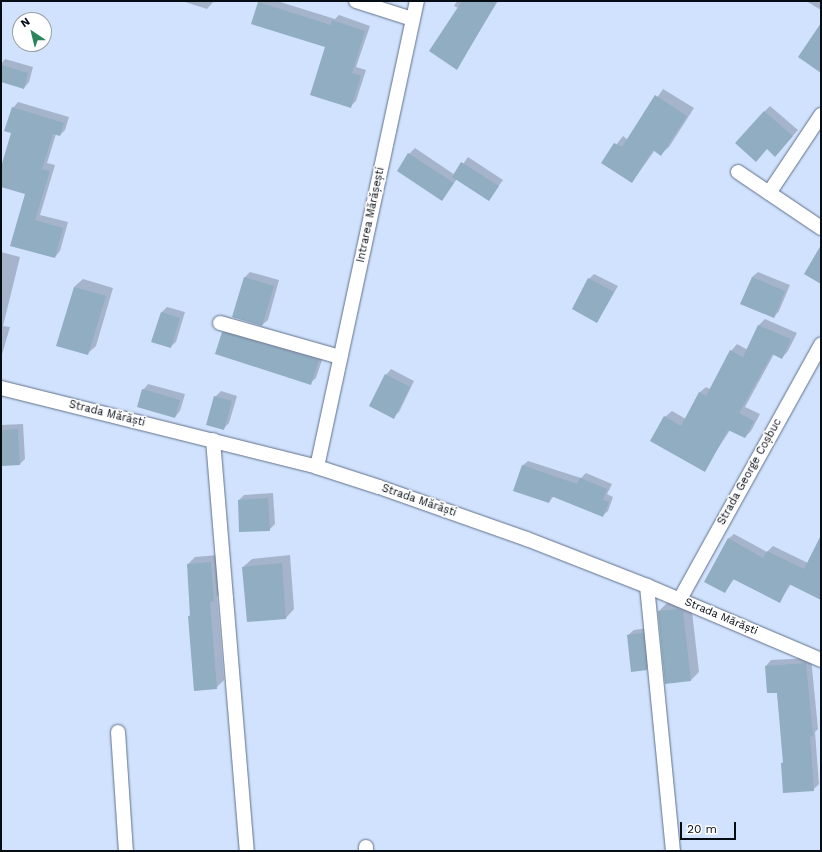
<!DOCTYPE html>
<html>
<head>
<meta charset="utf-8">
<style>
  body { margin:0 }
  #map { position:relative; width:822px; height:852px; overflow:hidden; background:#d0e2fe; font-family:"Work Sans",sans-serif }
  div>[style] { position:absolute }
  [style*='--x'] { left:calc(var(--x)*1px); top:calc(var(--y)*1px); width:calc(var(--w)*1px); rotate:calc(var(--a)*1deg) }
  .shadow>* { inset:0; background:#0003 }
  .building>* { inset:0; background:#91adc1 }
  .roads { filter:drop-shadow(0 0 1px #607088) drop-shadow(0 0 1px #607088) }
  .street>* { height:14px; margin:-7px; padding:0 7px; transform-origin:7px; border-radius:7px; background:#fff }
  span { translate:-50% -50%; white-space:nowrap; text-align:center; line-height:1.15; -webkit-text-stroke:3px #fff; paint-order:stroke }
  .street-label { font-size:11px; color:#060c14 }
  .frame { position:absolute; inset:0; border:2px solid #060c14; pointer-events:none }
  .north { position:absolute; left:12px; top:12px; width:40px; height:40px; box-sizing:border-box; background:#fff; border:1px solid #9b9ea1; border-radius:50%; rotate:325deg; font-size:11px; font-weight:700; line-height:16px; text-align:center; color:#060c14 }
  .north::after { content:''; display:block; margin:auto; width:14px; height:18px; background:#2c855a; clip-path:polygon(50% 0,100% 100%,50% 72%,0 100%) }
  .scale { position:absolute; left:680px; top:822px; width:56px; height:18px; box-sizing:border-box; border:2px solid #060c14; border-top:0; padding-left:5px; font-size:12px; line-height:14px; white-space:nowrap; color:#060c14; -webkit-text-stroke:3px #fff; paint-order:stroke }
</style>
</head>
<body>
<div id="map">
  <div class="shadow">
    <i style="clip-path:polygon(182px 1px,214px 1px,207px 9px)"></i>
    <i style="clip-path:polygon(260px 1px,277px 1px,335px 19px,339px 15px,370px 26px,356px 67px,366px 70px,356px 101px,350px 107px,326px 47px,258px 2px)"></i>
    <i style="clip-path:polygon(457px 1px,498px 1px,457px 68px,458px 8px,454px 6px)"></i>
    <i style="clip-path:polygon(806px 1px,821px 1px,821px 10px)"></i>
    <i style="clip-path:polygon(5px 59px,33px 67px,29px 82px,24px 88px,1px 81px,1px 64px)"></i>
    <i style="clip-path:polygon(663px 89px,694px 108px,669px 147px,661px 154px,655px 150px,632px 182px,603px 162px,623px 136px,628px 140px)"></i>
    <i style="clip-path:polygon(18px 102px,69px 117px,65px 130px,60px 135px,56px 134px,47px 163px,55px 165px,40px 215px,68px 222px,60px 251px,55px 257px,12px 245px,26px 193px,1px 186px,1px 170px,12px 132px,13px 108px)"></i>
    <i style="clip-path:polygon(770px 106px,798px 130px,780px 150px,764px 112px)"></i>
    <i style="clip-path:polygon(415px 148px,455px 175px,468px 157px,503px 180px,489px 199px,457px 179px,442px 199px,409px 154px)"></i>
    <i style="clip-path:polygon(1px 252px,20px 257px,3px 326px,10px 327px,1px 358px)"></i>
    <i style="clip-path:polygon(250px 272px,279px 280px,268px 320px,262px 325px,233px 317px,245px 277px)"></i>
    <i style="clip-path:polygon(758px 272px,790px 285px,779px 311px,774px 317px,752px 277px)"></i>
    <i style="clip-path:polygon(594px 274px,618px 286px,597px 322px,589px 279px)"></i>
    <i style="clip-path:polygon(83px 279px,113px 288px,96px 346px,87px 354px,74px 287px)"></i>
    <i style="clip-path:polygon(167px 307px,185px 312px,176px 342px,170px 347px,153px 342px,162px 312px)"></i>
    <i style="clip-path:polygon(765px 319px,797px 333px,788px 351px,782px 358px,774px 354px,745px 407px,760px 414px,751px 431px,745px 437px,730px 430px,704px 470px,665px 417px,672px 411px,686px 419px,699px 393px,706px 387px,710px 389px,731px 351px,737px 344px,748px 350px,759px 325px)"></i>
    <i style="clip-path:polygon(229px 327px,324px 354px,316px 378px,310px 383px,223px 333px)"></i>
    <i style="clip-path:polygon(391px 369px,414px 381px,399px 412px,393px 417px,386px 375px)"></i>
    <i style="clip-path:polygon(148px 384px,185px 394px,180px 411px,175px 417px,143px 390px)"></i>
    <i style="clip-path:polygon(221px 391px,237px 396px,229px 423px,223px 429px,215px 397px)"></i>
    <i style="clip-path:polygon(23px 424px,25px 459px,20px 464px,1px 465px,1px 425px)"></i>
    <i style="clip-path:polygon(528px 461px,581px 478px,586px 473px,612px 484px,607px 494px,613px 497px,608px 511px,602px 516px,554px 496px,549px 502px,522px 466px)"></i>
    <i style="clip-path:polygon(273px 493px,275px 524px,269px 530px,239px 500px,244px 495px)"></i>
    <i style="clip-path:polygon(734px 534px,767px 552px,773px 546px,808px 563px,821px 550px,821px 594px,791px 584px,780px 601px,734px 579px,725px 592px,728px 539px)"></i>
    <i style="clip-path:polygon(218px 555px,220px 593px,217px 597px,224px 680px,216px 688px,189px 616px,191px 614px,188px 564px,195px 557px)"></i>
    <i style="clip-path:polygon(290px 555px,294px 609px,286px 618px,243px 567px,252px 559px)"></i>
    <i style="clip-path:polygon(667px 603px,691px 603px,699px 672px,690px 681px,659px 611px)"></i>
    <i style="clip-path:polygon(648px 628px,652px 663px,646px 669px,628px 635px,634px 630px)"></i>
    <i style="clip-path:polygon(811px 658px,818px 729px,815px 732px,819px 784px,813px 790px,782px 763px,784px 761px,777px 692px,768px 692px,766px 666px,771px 660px)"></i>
  </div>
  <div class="building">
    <i style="clip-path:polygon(462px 1px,497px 1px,457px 70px,429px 51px)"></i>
    <i style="clip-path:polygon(258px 2px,331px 25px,332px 20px,365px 31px,352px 73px,361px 76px,351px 108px,310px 95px,325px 47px,251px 24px)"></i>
    <i style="clip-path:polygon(821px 23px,821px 73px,798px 57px)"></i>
    <i style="clip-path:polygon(1px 65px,28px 73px,24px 89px,1px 82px)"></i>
    <i style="clip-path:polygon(655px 95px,687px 116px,661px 156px,653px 150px,632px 183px,601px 163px,614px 143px,622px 147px)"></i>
    <i style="clip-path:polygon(12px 107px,64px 123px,60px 136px,53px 134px,42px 169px,50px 171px,35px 220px,63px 228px,55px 258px,10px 246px,25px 194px,1px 187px,1px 167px,11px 133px,4px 131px)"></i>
    <i style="clip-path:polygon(764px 111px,793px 136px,775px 157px,767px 149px,756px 162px,735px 143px)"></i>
    <i style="clip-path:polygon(408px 153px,454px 183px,442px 201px,397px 171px)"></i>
    <i style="clip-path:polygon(461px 162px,499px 186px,489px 201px,452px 177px)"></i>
    <i style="clip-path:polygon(821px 245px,821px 284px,804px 274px)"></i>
    <i style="clip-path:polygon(244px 277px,274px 286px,262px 326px,232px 317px)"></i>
    <i style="clip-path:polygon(752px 277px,785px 291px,774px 318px,740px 304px)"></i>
    <i style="clip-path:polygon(588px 278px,614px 292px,597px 323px,572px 309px)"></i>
    <i style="clip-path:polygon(74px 287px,106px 296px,88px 355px,56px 346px)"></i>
    <i style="clip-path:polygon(161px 312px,180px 318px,171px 348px,151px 342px)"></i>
    <i style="clip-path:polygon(758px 325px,791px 339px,782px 359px,772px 354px,739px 413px,754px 421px,745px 438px,728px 430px,705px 472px,650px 441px,664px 416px,681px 426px,699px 392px,706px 396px,730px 350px,743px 357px)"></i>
    <i style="clip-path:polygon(222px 332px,319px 360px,311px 385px,215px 354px)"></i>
    <i style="clip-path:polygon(385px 374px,410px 387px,394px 419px,369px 406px)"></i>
    <i style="clip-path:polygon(142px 389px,180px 400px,175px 418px,137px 407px)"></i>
    <i style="clip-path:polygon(214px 396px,232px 401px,224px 430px,206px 425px)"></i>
    <i style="clip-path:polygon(18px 429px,20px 465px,1px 466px,1px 430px)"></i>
    <i style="clip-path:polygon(522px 465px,577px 484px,580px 478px,607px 489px,603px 500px,609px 502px,603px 517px,551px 496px,549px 503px,513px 491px)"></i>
    <i style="clip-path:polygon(268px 498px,270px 531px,239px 532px,238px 500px)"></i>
    <i style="clip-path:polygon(821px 535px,821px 600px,789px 584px,780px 603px,733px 579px,725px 593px,704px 582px,728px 538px,763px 558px,767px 551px,804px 569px)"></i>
    <i style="clip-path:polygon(211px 562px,214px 601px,210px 602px,217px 689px,194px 691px,188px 616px,190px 616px,187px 564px)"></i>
    <i style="clip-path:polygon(282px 563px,286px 619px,247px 622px,242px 567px)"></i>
    <i style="clip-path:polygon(679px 609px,683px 611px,691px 681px,665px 684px,658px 611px)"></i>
    <i style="clip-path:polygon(643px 633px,647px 670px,631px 672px,627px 635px)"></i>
    <i style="clip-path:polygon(806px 663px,813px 736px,810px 736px,814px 791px,783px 793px,781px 763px,783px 763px,777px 693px,767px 693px,765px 666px)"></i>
  </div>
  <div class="roads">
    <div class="street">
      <i style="--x:356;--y:1;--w:59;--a:17.8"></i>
      <i style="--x:738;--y:172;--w:100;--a:34"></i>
      <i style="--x:769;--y:193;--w:94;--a:-56.3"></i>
      <i style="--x:220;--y:323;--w:125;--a:15.8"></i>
      <i style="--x:1;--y:388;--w:326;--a:14"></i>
      <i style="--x:317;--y:467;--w:65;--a:17.9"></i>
      <i style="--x:379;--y:487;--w:157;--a:19.4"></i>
      <i style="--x:527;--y:539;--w:129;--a:21.4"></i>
      <i style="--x:647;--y:586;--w:189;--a:23"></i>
      <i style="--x:213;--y:440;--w:412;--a:85.3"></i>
      <i style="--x:317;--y:467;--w:477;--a:-77.9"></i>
      <i style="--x:647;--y:586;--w:266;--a:84.4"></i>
      <i style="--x:680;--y:599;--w:291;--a:-61"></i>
      <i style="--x:118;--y:732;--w:119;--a:86.2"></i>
      <i style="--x:366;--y:847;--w:4;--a:90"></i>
    </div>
  </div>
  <div class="street-label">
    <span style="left:371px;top:215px;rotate:-78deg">Intrarea Mărășești</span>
    <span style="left:107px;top:414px;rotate:14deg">Strada Mărăști</span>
    <span style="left:750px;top:472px;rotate:-61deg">Strada George Coșbuc</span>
    <span style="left:419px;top:501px;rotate:19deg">Strada Mărăști</span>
    <span style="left:721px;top:617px;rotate:23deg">Strada Mărăști</span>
  </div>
  <div class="frame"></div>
  <div class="north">N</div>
  <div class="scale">20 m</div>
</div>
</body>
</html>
